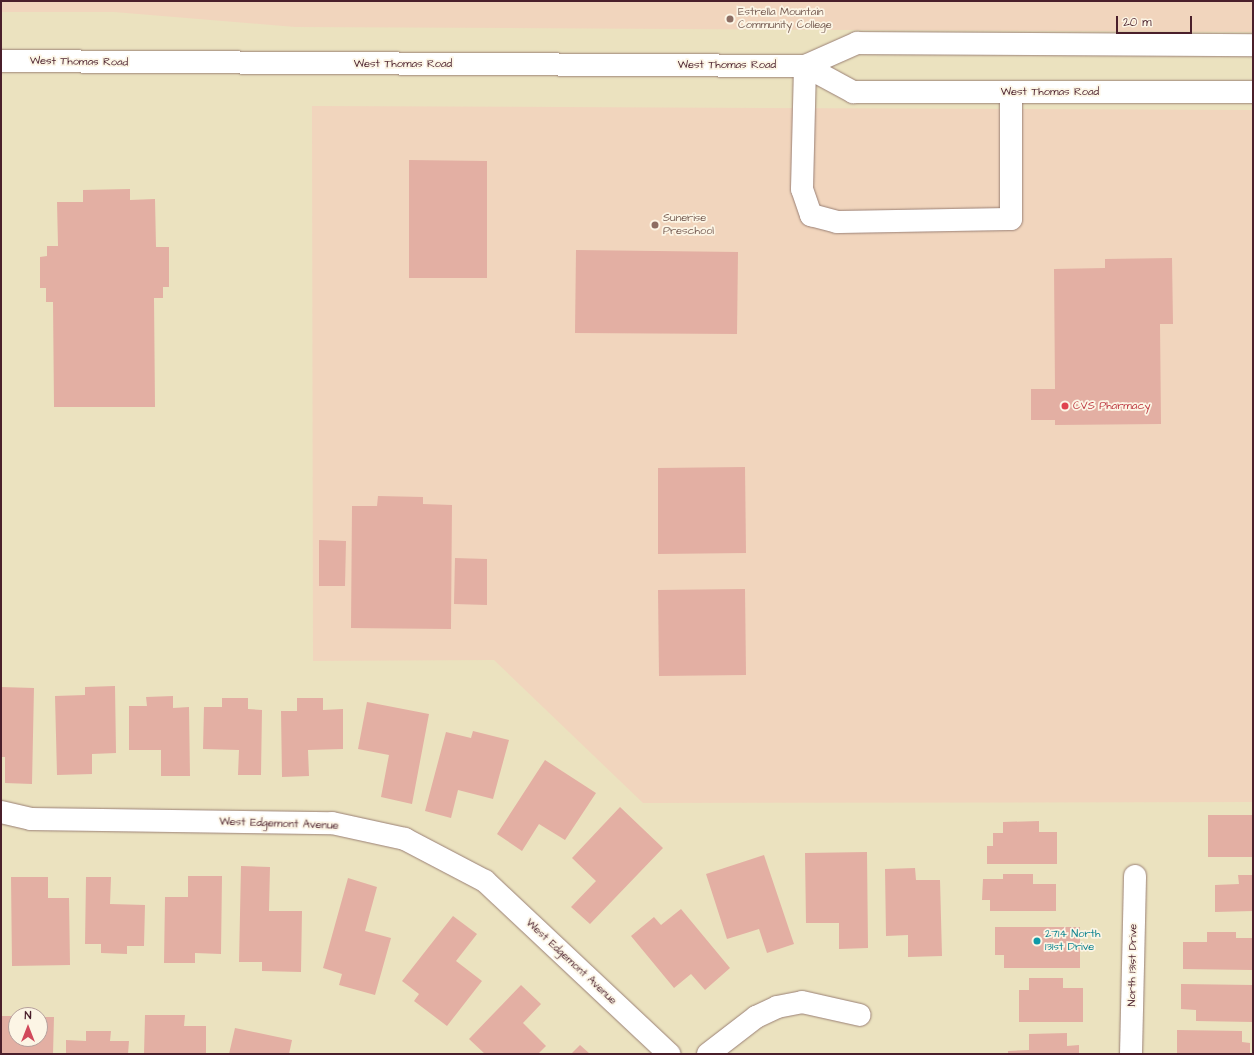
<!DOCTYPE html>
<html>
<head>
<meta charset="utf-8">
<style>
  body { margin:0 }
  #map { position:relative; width:1254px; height:1055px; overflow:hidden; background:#ebe2bf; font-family:"Architects Daughter",sans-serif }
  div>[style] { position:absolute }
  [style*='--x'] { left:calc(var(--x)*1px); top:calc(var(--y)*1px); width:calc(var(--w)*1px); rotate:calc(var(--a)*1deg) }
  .built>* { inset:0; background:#f1d5bd }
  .building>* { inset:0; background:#e3afa3 }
  .roads { filter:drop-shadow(0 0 1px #9a8075) drop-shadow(0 0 1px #9a8075) }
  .minor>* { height:22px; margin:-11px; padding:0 11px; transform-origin:11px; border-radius:11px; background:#fff }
  .major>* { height:22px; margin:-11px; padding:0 11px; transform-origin:11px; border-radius:11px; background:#fff }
  .dots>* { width:11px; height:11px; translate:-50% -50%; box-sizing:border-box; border:2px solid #fcf5e5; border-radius:50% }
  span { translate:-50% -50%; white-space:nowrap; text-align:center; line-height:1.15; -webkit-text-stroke:3.5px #fcf5e5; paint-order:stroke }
  .education-label { font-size:11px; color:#785e54 }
  .left { translate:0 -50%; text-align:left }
  .street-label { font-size:11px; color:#4a1f2b }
  .health-label { font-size:11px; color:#be3a42 }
  .culture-label { font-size:11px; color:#0d838f }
  .frame { position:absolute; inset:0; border:2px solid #4a1f2b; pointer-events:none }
  .north { position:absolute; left:8px; top:1007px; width:40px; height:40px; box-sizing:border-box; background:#fcf5e5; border:1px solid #b59f9b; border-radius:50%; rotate:0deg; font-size:11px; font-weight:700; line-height:16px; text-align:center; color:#4a1f2b }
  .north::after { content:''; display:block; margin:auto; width:14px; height:18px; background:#d1495b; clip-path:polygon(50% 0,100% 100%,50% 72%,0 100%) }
  .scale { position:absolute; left:1116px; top:16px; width:76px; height:18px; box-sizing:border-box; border:2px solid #4a1f2b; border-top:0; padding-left:5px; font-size:12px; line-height:14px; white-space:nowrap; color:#4a1f2b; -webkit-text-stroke:3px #fcf5e5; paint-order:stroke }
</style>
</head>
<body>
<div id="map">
  <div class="built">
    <i style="clip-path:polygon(1px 1px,1253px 1px,1253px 32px,295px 27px,114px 12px,1px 12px)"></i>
    <i style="clip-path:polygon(312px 106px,1253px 110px,1253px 802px,643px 803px,494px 660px,313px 661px)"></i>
  </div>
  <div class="building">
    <i style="clip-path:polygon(409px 160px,487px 161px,487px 278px,409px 278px)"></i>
    <i style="clip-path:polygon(130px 189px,130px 200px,155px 199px,156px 247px,169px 247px,169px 287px,163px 287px,163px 298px,154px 298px,155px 407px,54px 407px,53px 302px,46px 302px,46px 288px,40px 288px,40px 257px,47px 256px,47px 246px,58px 246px,57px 202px,83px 202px,83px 190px)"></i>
    <i style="clip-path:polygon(576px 250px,738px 252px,737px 334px,575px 333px)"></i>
    <i style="clip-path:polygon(1172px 258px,1173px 324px,1160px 324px,1161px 424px,1055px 425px,1055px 420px,1031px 420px,1031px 389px,1055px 389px,1054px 269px,1105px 268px,1105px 259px)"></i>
    <i style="clip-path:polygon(745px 467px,746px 553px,658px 554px,658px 468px)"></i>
    <i style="clip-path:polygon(378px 496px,423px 497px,423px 504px,452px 505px,451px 629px,351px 628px,352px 506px,377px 506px)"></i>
    <i style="clip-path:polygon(319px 540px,346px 541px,345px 586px,319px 586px)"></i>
    <i style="clip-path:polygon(455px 558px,487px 559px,487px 605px,454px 604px)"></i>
    <i style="clip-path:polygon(745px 589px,746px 675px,659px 676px,658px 590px)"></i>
    <i style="clip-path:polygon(115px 686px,116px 753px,92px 754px,92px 774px,57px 775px,55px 696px,85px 695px,85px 687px)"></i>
    <i style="clip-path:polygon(1px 687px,34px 688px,32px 784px,5px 783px,5px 757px,1px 757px)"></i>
    <i style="clip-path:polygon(173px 696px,173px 708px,189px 707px,190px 776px,161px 776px,161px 750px,129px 750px,129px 706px,147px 706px,146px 697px)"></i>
    <i style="clip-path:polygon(222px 698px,248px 698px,248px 709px,262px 710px,261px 775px,238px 775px,239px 750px,203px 749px,204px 707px,222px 707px)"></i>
    <i style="clip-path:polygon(297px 698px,323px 698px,323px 710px,343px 709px,343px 749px,308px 750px,309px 776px,282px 777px,281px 711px,297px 711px)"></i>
    <i style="clip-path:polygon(367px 702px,429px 714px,412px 804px,381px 797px,389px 755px,358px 749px)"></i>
    <i style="clip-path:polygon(473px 731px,509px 740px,493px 799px,458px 790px,451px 818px,425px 811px,446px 732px,471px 738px)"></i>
    <i style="clip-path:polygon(545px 760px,596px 793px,565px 840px,539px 824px,522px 851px,497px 834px)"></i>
    <i style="clip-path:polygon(620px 807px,663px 848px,590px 924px,571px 907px,596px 881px,572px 858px)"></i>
    <i style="clip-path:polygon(1208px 815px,1253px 815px,1253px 857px,1208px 857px)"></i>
    <i style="clip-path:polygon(1039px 821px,1039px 832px,1057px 832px,1057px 864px,987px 864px,987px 846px,993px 846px,993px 833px,1003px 833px,1003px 822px)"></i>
    <i style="clip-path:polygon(867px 852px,868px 948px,839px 949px,839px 923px,806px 923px,805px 853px)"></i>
    <i style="clip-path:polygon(764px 855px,794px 944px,767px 953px,759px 929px,727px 939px,706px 874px)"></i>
    <i style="clip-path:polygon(241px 866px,270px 867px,269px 911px,302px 911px,301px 972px,262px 971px,262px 962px,239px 962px)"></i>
    <i style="clip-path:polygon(915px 868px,916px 880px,940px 880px,942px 956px,908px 957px,908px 935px,886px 936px,885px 869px)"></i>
    <i style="clip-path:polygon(1003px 874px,1033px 874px,1033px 884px,1056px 884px,1056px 911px,990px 911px,990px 900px,982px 900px,983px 879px,1003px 879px)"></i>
    <i style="clip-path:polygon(1238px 875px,1253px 875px,1253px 911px,1215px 912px,1215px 885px,1239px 884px)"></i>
    <i style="clip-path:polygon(188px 876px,222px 876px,221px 954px,195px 953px,195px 963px,164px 963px,165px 897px,188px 897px)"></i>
    <i style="clip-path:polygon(11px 877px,48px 877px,48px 898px,69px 898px,70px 965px,12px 966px)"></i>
    <i style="clip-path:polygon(86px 877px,111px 877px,110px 904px,145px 905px,144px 946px,127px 946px,127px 954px,101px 953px,101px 944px,85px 944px)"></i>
    <i style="clip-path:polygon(348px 878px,377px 887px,365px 931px,391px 938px,375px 995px,339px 985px,342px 974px,323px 968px)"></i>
    <i style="clip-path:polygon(681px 909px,730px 968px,705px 990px,691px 974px,674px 988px,631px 936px,654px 917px,661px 925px)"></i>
    <i style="clip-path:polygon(453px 916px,477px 934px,456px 961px,482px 981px,447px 1026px,414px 1001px,419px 994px,402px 981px)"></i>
    <i style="clip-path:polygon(995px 927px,1080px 927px,1080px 968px,1004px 968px,1004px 955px,995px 955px)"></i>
    <i style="clip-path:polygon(1207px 932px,1236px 932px,1236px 938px,1253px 938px,1252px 970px,1183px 969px,1183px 942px,1207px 942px)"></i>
    <i style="clip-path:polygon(1029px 978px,1063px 978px,1063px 988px,1083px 988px,1083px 1022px,1019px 1022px,1019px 990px,1029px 990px)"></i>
    <i style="clip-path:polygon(1181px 984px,1253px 985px,1253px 1022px,1196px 1021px,1196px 1010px,1181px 1009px)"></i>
    <i style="clip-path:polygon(521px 985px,541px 1004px,523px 1023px,546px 1046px,538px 1054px,485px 1054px,469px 1039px)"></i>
    <i style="clip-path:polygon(145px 1015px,185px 1015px,184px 1026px,206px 1026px,206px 1054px,144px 1054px)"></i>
    <i style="clip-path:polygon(1px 1016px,16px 1016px,16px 1039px,40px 1039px,40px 1017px,54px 1017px,53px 1054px,1px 1054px)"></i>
    <i style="clip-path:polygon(235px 1028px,292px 1040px,289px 1054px,229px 1054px)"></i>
    <i style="clip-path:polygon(1177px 1030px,1242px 1031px,1242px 1042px,1250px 1043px,1250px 1054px,1177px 1054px)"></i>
    <i style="clip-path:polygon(86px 1031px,111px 1031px,110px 1041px,129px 1041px,128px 1054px,66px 1054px,66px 1040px,86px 1041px)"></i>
    <i style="clip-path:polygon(1067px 1033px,1067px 1046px,1079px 1045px,1079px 1054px,1008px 1054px,1008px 1051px,1029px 1050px,1029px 1034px)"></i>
    <i style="clip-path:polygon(580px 1045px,590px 1054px,571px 1054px)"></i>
  </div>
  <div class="roads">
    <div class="minor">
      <i style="--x:805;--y:66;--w:123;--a:91.4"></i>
      <i style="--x:802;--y:189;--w:28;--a:71"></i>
      <i style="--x:811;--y:215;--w:27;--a:15"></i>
      <i style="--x:837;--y:222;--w:174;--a:-1"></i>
      <i style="--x:1011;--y:219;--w:127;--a:-90"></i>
      <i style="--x:1;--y:812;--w:31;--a:13"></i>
      <i style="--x:31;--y:819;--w:301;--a:0.8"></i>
      <i style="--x:332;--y:823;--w:75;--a:12.4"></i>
      <i style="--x:405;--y:839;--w:90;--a:27.7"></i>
      <i style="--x:485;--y:881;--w:253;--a:43.2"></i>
      <i style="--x:708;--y:1054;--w:61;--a:-37.6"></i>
      <i style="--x:756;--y:1017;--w:23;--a:-25"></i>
      <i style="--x:777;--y:1007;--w:25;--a:-11"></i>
      <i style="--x:802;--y:1002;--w:59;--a:12.6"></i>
      <i style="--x:1131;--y:1054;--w:178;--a:-88.7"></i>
    </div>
    <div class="major">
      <i style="--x:1;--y:61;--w:804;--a:0.36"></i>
      <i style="--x:805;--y:66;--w:57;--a:-23.9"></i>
      <i style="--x:857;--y:43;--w:396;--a:0.3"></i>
      <i style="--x:805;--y:66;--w:55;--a:28.4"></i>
      <i style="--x:853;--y:92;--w:400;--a:0"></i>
    </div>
  </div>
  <div class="dots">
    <i style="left:730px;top:19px;background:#8d6e63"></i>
    <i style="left:655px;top:225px;background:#8d6e63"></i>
    <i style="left:1065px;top:406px;background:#e0444e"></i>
    <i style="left:1037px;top:941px;background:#0f9aa8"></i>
  </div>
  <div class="education-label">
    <span class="left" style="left:738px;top:19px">Estrella Mountain<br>Community College</span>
    <span class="left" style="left:663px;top:225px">Sunerise<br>Preschool</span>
  </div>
  <div class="street-label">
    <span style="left:79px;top:62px;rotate:1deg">West Thomas Road</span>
    <span style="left:403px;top:64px">West Thomas Road</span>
    <span style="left:727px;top:65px">West Thomas Road</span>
    <span style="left:1050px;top:92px">West Thomas Road</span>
    <span style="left:279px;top:824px;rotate:2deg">West Edgemont Avenue</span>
    <span style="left:571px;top:962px;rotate:43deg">West Edgemont Avenue</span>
    <span style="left:1133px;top:965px;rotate:-89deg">North 131st Drive</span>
  </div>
  <div class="health-label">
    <span class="left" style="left:1073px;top:406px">CVS Pharmacy</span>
  </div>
  <div class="culture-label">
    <span class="left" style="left:1045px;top:941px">2714 North<br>131st Drive</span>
  </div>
  <div class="frame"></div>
  <div class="north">N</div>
  <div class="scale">20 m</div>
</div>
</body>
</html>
